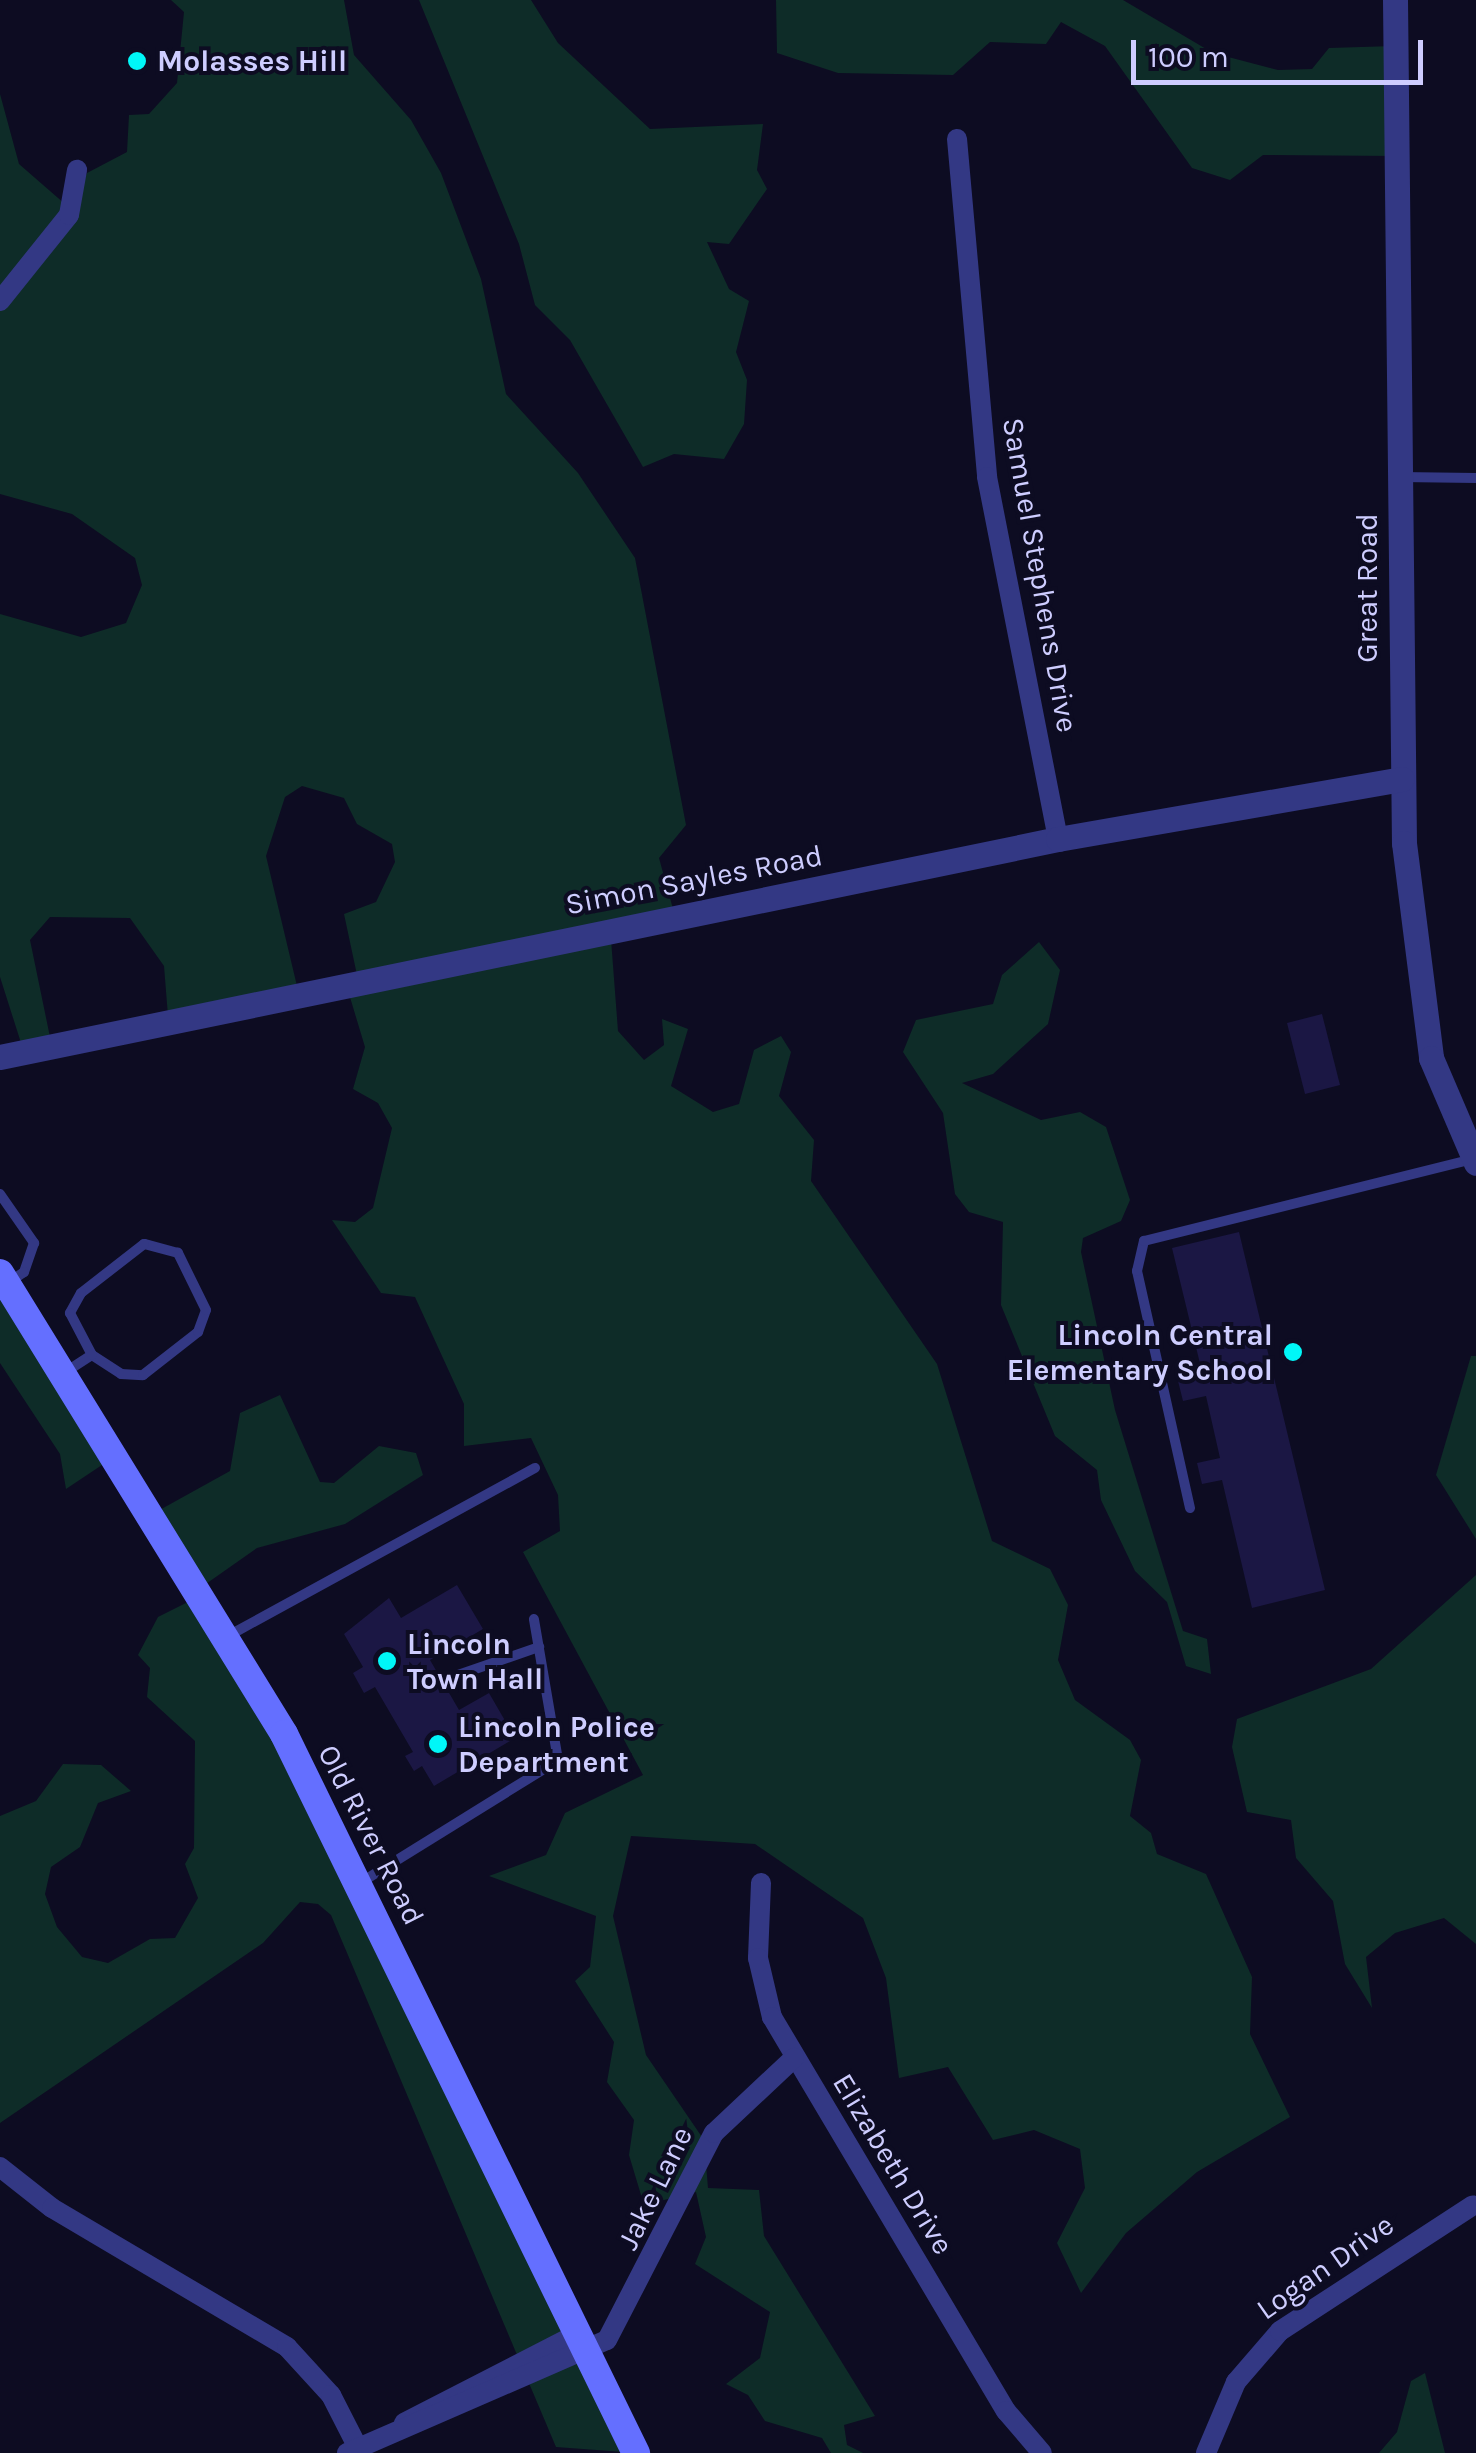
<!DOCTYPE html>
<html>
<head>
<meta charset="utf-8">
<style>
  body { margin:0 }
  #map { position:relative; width:1476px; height:2453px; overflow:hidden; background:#0d0c22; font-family:Karla,sans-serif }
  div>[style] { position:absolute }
  .green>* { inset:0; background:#0e2c28 }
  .building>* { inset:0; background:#1b1744 }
  .service>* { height:10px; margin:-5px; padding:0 5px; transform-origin:5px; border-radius:5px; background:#333884 }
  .minor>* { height:20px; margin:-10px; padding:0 10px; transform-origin:10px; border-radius:10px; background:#333884 }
  .tertiary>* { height:25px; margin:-12.5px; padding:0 12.5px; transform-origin:12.5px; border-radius:12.5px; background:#333884 }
  .secondary>* { height:28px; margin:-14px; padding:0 14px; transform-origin:14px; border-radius:14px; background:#646fff }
  .dots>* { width:28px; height:28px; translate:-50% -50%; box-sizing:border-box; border:5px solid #0d0c22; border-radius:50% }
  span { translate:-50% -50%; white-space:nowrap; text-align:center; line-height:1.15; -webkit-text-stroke:8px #0d0c22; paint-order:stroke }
  .poi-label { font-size:30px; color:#cecdff; font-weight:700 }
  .left { translate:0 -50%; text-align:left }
  .right { translate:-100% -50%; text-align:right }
  .street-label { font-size:30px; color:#cecdff }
  .scale { position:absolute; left:1131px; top:40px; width:292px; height:45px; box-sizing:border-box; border:5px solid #cecdff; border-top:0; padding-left:12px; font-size:30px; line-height:35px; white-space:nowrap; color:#cecdff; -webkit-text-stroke:8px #0d0c22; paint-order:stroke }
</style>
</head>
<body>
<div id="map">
  <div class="green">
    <i style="clip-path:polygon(171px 0,344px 0,354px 55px,411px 120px,441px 173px,481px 279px,506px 394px,578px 473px,635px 558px,686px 825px,659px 858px,673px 909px,610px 926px,618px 1031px,644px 1060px,664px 1045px,662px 1019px,688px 1029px,671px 1086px,713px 1112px,739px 1104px,754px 1050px,781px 1036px,791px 1052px,779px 1096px,814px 1140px,811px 1181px,937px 1364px,992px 1541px,1050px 1569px,1068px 1605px,1058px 1660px,1075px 1700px,1130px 1740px,1141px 1760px,1130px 1816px,1151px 1833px,1157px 1854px,1206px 1874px,1252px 1977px,1250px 2034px,1290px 2117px,1197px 2172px,1126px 2233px,1081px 2293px,1057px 2243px,1085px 2188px,1080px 2149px,1034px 2130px,993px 2140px,948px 2067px,899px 2078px,886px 1978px,863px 1918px,755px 1844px,631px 1836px,613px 1916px,646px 2055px,704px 2140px,708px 2188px,759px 2190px,764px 2236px,875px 2416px,844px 2425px,847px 2445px,863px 2453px,831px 2453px,822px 2438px,765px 2421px,748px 2395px,726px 2384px,760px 2358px,770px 2312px,695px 2264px,706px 2237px,696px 2192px,644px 2205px,629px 2155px,634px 2120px,607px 2082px,614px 2042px,575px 1981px,590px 1967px,596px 1916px,489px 1876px,546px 1855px,565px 1813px,643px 1775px,523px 1552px,560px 1531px,558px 1495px,531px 1438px,464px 1446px,464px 1404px,415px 1297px,381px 1293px,332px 1220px,355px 1222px,373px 1208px,392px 1128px,378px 1103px,353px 1089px,365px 1047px,346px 984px,357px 975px,344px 914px,376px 902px,395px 862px,392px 844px,357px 824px,344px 798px,302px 786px,285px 797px,266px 856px,297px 986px,168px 1016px,164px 966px,130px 918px,50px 917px,30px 940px,50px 1037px,22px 1046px,0 977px,0 614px,81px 637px,126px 623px,142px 585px,135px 558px,72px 514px,0 494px,0 94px,19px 164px,73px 211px,87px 173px,127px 152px,129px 115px,149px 114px,177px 83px,184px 12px)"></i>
    <i style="clip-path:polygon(419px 0,531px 0,558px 43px,650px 129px,763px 124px,757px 170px,767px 189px,729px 244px,707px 242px,729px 289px,749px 301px,736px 352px,747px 380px,744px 424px,724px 459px,674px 454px,643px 467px,570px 340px,535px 305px,519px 244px)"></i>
    <i style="clip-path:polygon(776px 0,1123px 0,1213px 53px,1278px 70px,1312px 69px,1329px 48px,1394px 46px,1396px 156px,1263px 155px,1230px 180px,1192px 168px,1105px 46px,1061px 22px,1046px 44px,990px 42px,953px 75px,838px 73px,777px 53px)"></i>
    <i style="clip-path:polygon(1039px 942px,1060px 970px,1048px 1024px,993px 1074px,962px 1083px,1041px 1120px,1080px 1112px,1106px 1127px,1130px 1200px,1121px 1221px,1083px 1238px,1081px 1252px,1115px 1410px,1183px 1631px,1207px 1639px,1211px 1674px,1186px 1666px,1167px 1602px,1135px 1571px,1101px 1500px,1097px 1470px,1055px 1436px,1001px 1305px,1003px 1222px,969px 1212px,955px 1194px,943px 1113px,903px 1052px,916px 1020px,993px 1004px,1002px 975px)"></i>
    <i style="clip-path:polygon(0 1268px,114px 1457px,66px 1489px,60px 1454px,0 1363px)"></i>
    <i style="clip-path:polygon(1471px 1356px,1476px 1356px,1476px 1539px,1436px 1475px)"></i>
    <i style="clip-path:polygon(280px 1395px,320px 1482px,334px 1483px,379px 1446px,416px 1453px,423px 1475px,345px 1524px,257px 1548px,203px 1586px,156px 1512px,230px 1471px,240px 1413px)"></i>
    <i style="clip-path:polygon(1476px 1575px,1476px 1944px,1444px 1918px,1395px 1933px,1366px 1957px,1372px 2008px,1345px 1964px,1333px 1901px,1296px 1858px,1291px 1820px,1247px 1812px,1232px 1747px,1237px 1719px,1371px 1669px)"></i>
    <i style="clip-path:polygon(204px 1594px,637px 2453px,556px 2447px,331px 1915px,318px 1904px,300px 1902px,263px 1943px,0 2123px,0 1816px,36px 1801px,63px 1764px,101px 1765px,131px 1791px,98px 1803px,80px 1847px,51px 1867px,45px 1894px,57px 1927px,82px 1957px,108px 1963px,150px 1939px,175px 1938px,198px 1898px,185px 1864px,194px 1848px,195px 1741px,147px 1697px,150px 1668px,138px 1655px,158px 1617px)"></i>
    <i style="clip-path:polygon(1425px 2373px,1445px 2453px,1379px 2453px,1397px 2432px,1411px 2381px)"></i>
  </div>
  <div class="building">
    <i style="clip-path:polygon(1322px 1014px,1340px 1085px,1305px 1094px,1287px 1023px)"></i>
    <i style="clip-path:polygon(1239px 1232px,1325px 1590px,1252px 1608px,1222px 1480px,1202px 1484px,1197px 1463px,1220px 1458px,1206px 1396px,1183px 1401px,1178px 1381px,1203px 1376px,1172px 1248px)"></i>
    <i style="clip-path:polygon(457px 1585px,483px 1629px,430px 1660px,459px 1710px,489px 1693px,515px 1738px,434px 1786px,422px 1766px,414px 1771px,405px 1756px,413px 1752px,375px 1687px,364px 1693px,353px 1673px,363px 1667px,344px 1634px,389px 1598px,401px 1618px)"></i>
  </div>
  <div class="service">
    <i style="left:1400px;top:477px;width:76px;rotate:0.8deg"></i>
    <i style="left:0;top:1194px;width:60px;rotate:55.2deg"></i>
    <i style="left:34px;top:1243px;width:31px;rotate:109deg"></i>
    <i style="left:24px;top:1272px;width:19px;rotate:145deg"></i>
    <i style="left:64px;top:1373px;width:33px;rotate:-33deg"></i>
    <i style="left:92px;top:1355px;width:35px;rotate:33deg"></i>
    <i style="left:121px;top:1374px;width:22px;rotate:3deg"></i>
    <i style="left:143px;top:1375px;width:70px;rotate:-38deg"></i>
    <i style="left:198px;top:1332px;width:23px;rotate:-70deg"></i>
    <i style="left:206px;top:1310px;width:64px;rotate:-116.2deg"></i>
    <i style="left:178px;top:1253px;width:35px;rotate:-165deg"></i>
    <i style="left:144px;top:1244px;width:80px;rotate:142.1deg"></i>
    <i style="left:81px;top:1293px;width:23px;rotate:119deg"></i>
    <i style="left:70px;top:1313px;width:47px;rotate:62.4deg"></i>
    <i style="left:1190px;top:1508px;width:243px;rotate:-102.6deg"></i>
    <i style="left:1137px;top:1271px;width:31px;rotate:-77deg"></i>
    <i style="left:1144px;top:1241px;width:338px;rotate:-14deg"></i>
    <i style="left:228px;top:1636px;width:350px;rotate:-28.7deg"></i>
    <i style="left:458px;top:1675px;width:86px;rotate:-19.1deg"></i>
    <i style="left:360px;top:1883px;width:233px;rotate:-31.8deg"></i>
    <i style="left:558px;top:1760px;width:143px;rotate:-99.7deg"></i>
  </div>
  <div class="minor">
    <i style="left:957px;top:139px;width:339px;rotate:84.9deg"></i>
    <i style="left:987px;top:477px;width:369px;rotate:78.9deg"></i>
    <i style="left:0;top:301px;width:110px;rotate:-51.3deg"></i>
    <i style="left:69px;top:215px;width:46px;rotate:-79.9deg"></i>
    <i style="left:761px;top:1883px;width:75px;rotate:92.3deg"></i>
    <i style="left:758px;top:1958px;width:61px;rotate:76.7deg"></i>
    <i style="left:772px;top:2017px;width:458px;rotate:59.3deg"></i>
    <i style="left:1006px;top:2411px;width:55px;rotate:49.4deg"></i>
    <i style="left:0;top:2167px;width:66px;rotate:38.3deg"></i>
    <i style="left:52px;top:2208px;width:273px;rotate:30.6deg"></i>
    <i style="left:287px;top:2347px;width:65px;rotate:47.5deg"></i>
    <i style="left:331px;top:2395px;width:59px;rotate:63deg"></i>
    <i style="left:404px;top:2423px;width:192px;rotate:-27.2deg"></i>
    <i style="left:347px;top:2453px;width:283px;rotate:-23.5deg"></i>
    <i style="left:607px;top:2340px;width:233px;rotate:-62.7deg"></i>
    <i style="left:714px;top:2133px;width:110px;rotate:-43.2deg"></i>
    <i style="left:1206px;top:2453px;width:77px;rotate:-67.1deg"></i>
    <i style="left:1236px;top:2382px;width:67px;rotate:-49.2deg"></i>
    <i style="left:1280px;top:2331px;width:230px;rotate:-33.1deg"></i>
  </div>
  <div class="tertiary">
    <i style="left:1395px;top:0;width:843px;rotate:89.39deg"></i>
    <i style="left:1404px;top:843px;width:217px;rotate:82.8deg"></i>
    <i style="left:1431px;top:1058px;width:114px;rotate:66.8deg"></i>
    <i style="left:0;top:1057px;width:1080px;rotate:-11.64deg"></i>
    <i style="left:1058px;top:839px;width:349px;rotate:-9.9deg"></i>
  </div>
  <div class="secondary">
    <i style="left:0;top:1273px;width:541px;rotate:58.36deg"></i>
    <i style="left:284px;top:1734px;width:801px;rotate:63.92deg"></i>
  </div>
  <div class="dots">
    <i style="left:137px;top:61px;background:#00f7f8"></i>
    <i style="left:1293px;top:1352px;background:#00f7f8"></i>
    <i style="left:387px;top:1661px;background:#00f7f8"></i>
    <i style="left:438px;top:1744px;background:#00f7f8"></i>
  </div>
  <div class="poi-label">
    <span class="left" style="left:157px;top:61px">Molasses Hill</span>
    <span class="right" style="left:1273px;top:1352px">Lincoln Central<br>Elementary School</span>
    <span class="left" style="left:407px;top:1661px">Lincoln<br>Town Hall</span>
    <span class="left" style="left:458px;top:1744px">Lincoln Police<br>Department</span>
  </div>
  <div class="street-label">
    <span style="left:1040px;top:575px;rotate:80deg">Samuel Stephens Drive</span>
    <span style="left:1367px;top:588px;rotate:-90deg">Great Road</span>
    <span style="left:694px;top:880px;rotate:-11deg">Simon Sayles Road</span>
    <span style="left:371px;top:1835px;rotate:63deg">Old River Road</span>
    <span style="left:893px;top:2164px;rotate:59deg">Elizabeth Drive</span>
    <span style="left:655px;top:2188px;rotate:-64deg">Jake Lane</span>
    <span style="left:1325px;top:2267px;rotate:-35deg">Logan Drive</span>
  </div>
  <div class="scale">100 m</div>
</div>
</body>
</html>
